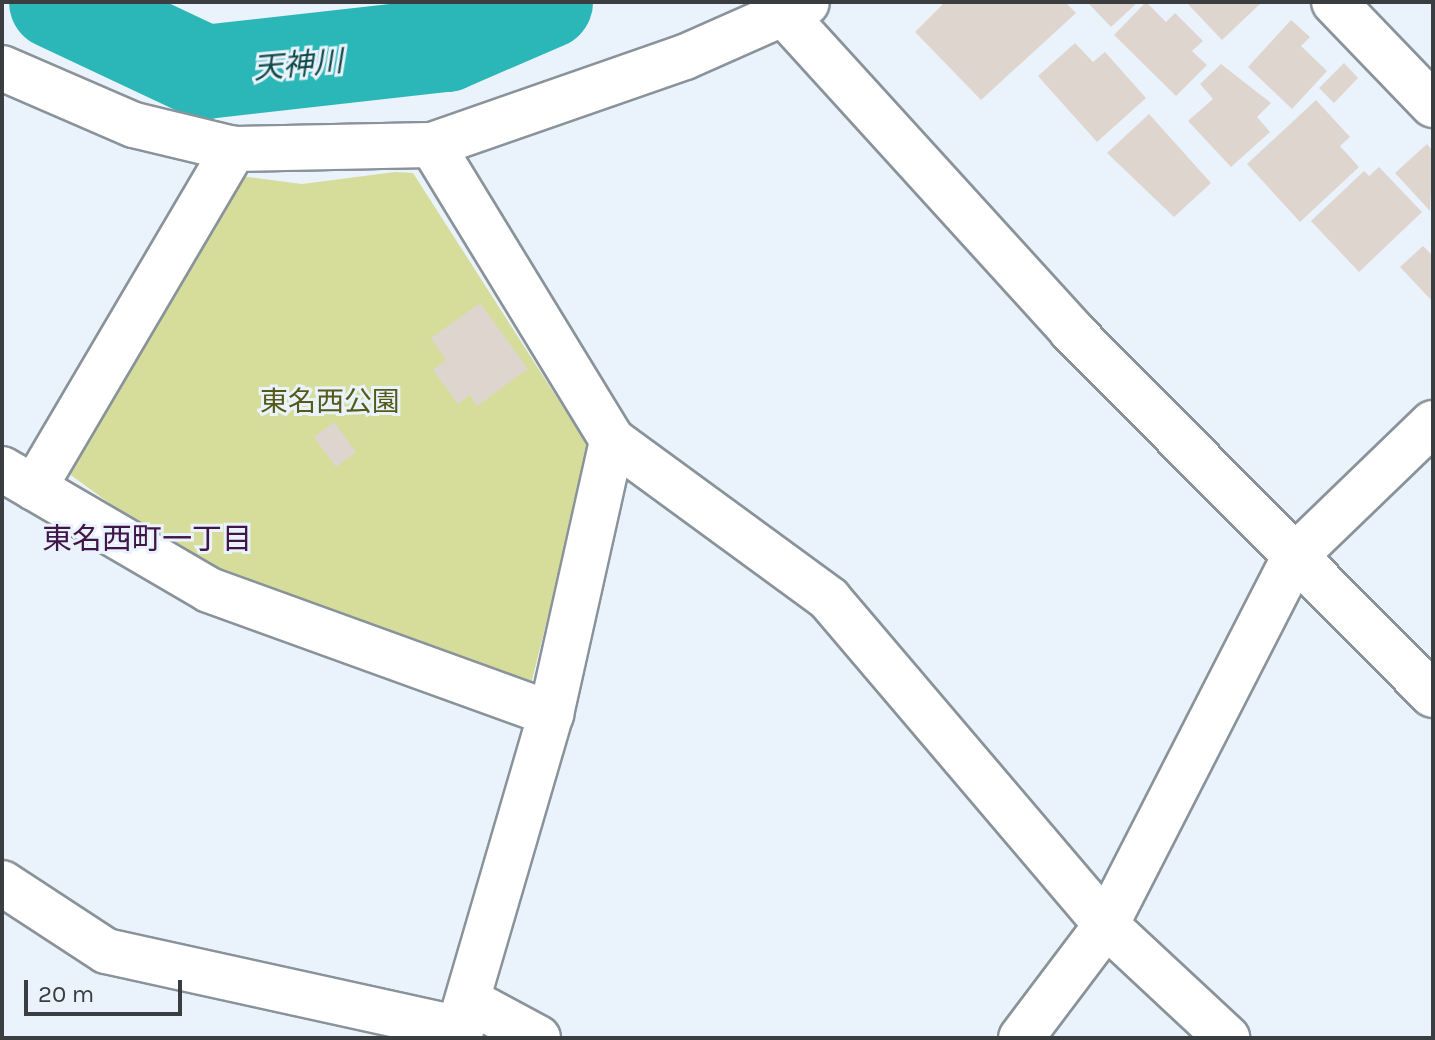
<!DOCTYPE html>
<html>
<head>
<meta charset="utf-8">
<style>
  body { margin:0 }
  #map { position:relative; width:1435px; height:1040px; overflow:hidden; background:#eaf3fb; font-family:Karla,"Noto Sans JP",sans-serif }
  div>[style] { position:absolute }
  .green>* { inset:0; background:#d6dd9b }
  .river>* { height:94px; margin:-47px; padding:0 47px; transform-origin:47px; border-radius:47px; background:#2bb7b7 }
  .building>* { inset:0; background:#ded5ce }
  .roads { filter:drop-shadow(2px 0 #8a939a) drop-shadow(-2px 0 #8a939a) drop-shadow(0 2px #8a939a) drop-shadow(0 -2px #8a939a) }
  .minor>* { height:44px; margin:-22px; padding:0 22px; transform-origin:22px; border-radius:22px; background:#fff }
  span { translate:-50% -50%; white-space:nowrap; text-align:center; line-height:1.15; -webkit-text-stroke:6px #eaf3fb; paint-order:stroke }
  .park-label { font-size:28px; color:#555a1a }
  .water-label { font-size:30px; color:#104a4a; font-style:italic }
  .neighbourhood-label { font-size:30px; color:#401548 }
  .frame { position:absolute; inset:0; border:4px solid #3a3e41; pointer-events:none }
  .scale { position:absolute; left:24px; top:980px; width:158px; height:36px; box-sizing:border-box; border:4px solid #3a3e41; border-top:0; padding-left:10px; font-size:24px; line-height:28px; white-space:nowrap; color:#3a3e41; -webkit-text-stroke:6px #eaf3fb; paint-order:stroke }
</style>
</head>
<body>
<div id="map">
  <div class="green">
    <i style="clip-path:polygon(395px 172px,413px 173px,590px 449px,531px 684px,175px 551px,68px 473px,240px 176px,302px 184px)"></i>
  </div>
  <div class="river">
    <i style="left:56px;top:2px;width:165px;rotate:25.2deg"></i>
    <i style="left:205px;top:72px;width:243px;rotate:-6.4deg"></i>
    <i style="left:446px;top:45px;width:109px;rotate:-23.3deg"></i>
  </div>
  <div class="building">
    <i style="clip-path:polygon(945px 2px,1065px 2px,1076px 13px,981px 100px,915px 32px)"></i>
    <i style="clip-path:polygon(1087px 2px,1138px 2px,1111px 27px)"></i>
    <i style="clip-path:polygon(1146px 2px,1166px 22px,1175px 13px,1203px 41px,1192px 51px,1207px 65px,1176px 96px,1114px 35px)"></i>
    <i style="clip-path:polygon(1186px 2px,1262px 2px,1222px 40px)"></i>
    <i style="clip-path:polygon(1291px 20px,1310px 37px,1301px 46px,1327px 71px,1292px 109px,1248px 67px)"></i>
    <i style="clip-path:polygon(1075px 43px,1093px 62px,1105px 52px,1146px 98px,1097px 142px,1038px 76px)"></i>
    <i style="clip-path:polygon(1344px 63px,1358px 78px,1334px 103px,1319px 88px)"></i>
    <i style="clip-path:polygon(1221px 64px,1271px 103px,1257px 117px,1270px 132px,1231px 167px,1188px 121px,1213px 99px,1200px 84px)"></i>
    <i style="clip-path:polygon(1316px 100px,1350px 137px,1340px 146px,1359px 167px,1300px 222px,1247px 164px)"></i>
    <i style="clip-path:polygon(1149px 114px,1211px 183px,1174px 217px,1107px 153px)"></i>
    <i style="clip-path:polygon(1427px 144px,1433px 151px,1430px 211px,1395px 173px)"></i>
    <i style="clip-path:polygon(1379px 167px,1422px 212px,1359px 272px,1311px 221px,1364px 171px,1369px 176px)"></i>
    <i style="clip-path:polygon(1423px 246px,1433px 256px,1433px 302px,1400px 267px)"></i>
    <i style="clip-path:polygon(480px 303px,528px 369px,477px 406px,470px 395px,458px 404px,433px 370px,446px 360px,431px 338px)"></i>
    <i style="clip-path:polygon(334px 422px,356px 452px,336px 467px,314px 437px)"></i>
  </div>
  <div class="roads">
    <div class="minor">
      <i style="left:773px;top:2px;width:443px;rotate:47.7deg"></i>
      <i style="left:1071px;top:330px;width:514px;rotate:45.24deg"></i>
      <i style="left:1334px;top:2px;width:143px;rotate:46.1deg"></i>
      <i style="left:2px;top:68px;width:144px;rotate:23.4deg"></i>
      <i style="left:134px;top:125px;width:103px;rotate:13.5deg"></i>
      <i style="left:234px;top:149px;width:198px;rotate:-1.2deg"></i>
      <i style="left:432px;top:145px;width:268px;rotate:-19.2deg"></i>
      <i style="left:685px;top:57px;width:133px;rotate:-23.9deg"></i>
      <i style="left:432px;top:145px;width:346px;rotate:58.6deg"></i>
      <i style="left:612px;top:440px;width:269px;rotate:36.2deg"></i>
      <i style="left:829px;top:599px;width:428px;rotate:49.6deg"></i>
      <i style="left:1106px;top:925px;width:166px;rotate:43deg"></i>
      <i style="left:2px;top:469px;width:240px;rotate:30.3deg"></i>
      <i style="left:209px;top:590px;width:364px;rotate:19.9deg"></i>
      <i style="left:34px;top:488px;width:394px;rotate:-59.5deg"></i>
      <i style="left:2px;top:883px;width:124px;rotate:33.2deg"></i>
      <i style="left:106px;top:951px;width:364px;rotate:12.4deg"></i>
      <i style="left:471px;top:1002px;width:76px;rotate:28.2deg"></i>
      <i style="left:456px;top:1038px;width:338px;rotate:-73.7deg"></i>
      <i style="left:551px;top:714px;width:281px;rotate:-77.4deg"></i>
      <i style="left:1021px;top:1038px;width:141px;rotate:-53deg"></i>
      <i style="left:1106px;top:925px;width:413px;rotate:-62.9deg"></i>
      <i style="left:1294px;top:557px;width:193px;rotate:-44deg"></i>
    </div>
  </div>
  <div class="park-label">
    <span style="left:330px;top:402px">東名西公園</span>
  </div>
  <div class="water-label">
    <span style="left:298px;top:65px;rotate:-5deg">天神川</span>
  </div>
  <div class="neighbourhood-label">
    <span style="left:147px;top:539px">東名西町一丁目</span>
  </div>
  <div class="frame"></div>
  <div class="scale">20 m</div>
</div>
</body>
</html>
